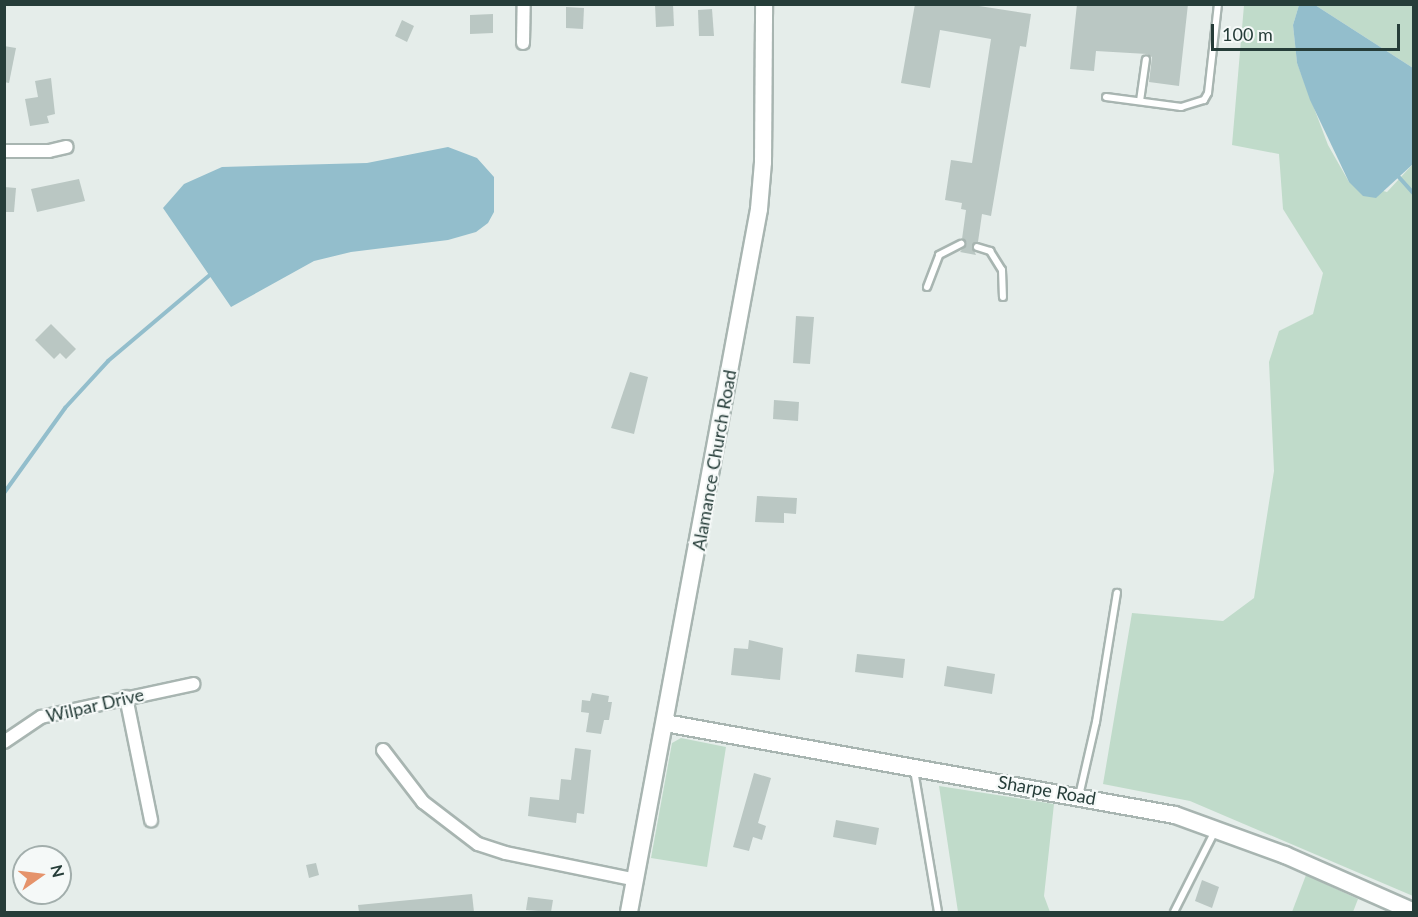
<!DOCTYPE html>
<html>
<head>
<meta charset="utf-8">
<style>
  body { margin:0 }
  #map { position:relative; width:1418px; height:917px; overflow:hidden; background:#e5edea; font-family:Lato,sans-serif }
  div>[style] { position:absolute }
  .green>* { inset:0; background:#c0dbca }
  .water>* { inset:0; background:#93becc }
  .stream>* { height:4px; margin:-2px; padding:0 2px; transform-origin:2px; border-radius:2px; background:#93becc }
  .building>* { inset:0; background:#bac7c3 }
  .roads { filter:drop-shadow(2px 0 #a8b5b1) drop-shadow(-2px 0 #a8b5b1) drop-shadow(0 2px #a8b5b1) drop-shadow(0 -2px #a8b5b1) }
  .lane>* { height:6px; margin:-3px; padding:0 3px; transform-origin:3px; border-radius:3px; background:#fff }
  .street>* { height:12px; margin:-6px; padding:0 6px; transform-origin:6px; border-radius:6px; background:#fff }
  .secondary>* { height:16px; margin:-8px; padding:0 8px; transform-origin:8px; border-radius:8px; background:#fff }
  span { translate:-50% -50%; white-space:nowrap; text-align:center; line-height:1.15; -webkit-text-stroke:4.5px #f5f9f8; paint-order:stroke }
  .street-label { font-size:18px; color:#263d39 }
  .frame { position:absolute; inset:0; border:6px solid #263d39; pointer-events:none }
  .north { position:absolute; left:12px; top:845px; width:60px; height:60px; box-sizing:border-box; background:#f5f9f8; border:2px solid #a2aeac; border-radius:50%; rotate:76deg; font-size:16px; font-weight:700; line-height:24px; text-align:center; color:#263d39 }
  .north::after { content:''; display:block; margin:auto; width:21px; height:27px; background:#e5936b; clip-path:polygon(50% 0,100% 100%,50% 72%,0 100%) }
  .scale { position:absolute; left:1211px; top:24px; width:189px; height:27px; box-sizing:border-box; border:3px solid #263d39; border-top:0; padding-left:8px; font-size:18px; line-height:21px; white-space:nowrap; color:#263d39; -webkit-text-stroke:4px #f5f9f8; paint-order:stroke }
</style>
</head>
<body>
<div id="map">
  <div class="green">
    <i style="clip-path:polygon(1244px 5px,1299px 5px,1293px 25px,1297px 63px,1328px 145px,1349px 182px,1387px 192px,1413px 164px,1413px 896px,1190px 801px,1103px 784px,1132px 613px,1223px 621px,1254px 598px,1274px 471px,1269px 362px,1279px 331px,1313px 314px,1323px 273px,1283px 209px,1279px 154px,1232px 145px)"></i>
    <i style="clip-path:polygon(1315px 5px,1413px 5px,1413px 68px)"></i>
    <i style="clip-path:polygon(681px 738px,726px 747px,707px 867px,651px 858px,672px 743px)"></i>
    <i style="clip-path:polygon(939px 786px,1054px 804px,1044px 896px,1050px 912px,958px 912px)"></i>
    <i style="clip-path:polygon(1306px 875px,1358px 899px,1353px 912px,1292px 912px)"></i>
  </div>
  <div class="water">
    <i style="clip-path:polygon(1299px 5px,1315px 5px,1413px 68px,1413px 164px,1376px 198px,1363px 196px,1349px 182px,1310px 100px,1297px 63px,1293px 25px)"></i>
    <i style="clip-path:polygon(448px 147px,477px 158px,494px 177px,494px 212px,488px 223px,476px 232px,448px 240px,351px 252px,314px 261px,231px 307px,163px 208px,184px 184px,222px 167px,367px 163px)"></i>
  </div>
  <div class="stream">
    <i style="left:1397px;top:175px;width:25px;rotate:48deg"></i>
    <i style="left:4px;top:493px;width:105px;rotate:-54.3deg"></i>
    <i style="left:65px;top:408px;width:64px;rotate:-47.5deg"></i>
    <i style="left:108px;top:361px;width:136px;rotate:-40.2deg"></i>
  </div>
  <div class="building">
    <i style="clip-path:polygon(655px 4px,673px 4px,674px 26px,656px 27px)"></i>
    <i style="clip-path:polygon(915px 4px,966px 4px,1031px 14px,1026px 47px,1020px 46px,991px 216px,982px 214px,978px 242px,972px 246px,976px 255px,960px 252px,966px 245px,962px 239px,966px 210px,961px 209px,962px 203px,945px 200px,951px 160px,972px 163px,991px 39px,940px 30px,930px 88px,901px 83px)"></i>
    <i style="clip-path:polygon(1077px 4px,1188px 4px,1179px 86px,1149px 82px,1152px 57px,1147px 54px,1096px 51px,1094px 71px,1070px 69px)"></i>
    <i style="clip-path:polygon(566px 7px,584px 8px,583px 29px,566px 28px)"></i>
    <i style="clip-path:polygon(712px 9px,714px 36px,699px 36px,698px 10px)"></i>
    <i style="clip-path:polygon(493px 14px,493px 33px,470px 34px,470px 15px)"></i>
    <i style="clip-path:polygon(402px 20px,414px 26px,407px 42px,395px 36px)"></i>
    <i style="clip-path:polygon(4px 46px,16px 48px,9px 83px,4px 82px)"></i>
    <i style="clip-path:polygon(51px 78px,55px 114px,47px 116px,49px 123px,30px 126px,25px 99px,38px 97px,35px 81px)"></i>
    <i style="clip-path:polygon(79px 179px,85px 201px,37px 212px,31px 189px)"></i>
    <i style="clip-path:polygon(4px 187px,16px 188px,14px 212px,4px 212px)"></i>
    <i style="clip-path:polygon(796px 316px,814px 317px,810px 364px,793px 363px)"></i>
    <i style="clip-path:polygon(51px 324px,76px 349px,66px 359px,60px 353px,54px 359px,35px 340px)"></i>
    <i style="clip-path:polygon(630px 372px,648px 377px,634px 434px,611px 428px)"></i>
    <i style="clip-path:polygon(774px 400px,799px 402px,798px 421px,773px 419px)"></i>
    <i style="clip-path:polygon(757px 496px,797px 498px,796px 514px,784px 513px,784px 523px,755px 522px)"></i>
    <i style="clip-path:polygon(749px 640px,783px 648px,780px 680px,731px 675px,734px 648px,748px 649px)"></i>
    <i style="clip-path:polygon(857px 654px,905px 659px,903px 678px,855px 672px)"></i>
    <i style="clip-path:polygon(947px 666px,995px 674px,992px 694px,944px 686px)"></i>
    <i style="clip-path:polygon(592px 693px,609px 696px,608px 702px,612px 702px,609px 720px,604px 720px,601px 734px,586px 732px,589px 713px,581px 712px,582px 700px,590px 701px)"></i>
    <i style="clip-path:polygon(575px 748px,591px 750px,584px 814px,577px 813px,576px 823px,528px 816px,530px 797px,559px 800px,561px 779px,571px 780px)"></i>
    <i style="clip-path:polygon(754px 773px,771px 778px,758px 823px,766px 826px,762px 840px,753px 837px,749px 851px,733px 847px)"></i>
    <i style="clip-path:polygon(836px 820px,879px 828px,876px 845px,833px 837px)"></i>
    <i style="clip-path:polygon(316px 863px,319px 875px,309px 878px,306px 865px)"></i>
    <i style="clip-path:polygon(1202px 880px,1219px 887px,1212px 908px,1195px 901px)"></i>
    <i style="clip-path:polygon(472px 894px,474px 912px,359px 912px,358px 905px)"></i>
    <i style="clip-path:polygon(528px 897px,553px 900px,551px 912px,526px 910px)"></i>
  </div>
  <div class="roads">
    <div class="lane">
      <i style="left:1106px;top:97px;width:76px;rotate:7.6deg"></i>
      <i style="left:1181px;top:107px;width:24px;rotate:-17deg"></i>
      <i style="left:1204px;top:100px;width:8px;rotate:-60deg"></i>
      <i style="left:1208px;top:93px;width:90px;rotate:-83.6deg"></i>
      <i style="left:1140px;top:101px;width:42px;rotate:-81.9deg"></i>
      <i style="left:977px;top:247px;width:14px;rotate:17deg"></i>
      <i style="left:990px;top:251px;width:22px;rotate:58deg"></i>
      <i style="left:1002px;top:270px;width:27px;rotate:88deg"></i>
      <i style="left:927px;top:287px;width:34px;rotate:-69deg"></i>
      <i style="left:939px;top:255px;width:25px;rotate:-27deg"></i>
      <i style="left:914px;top:770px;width:144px;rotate:80.4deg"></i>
      <i style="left:1079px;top:796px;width:76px;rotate:-77.1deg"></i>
      <i style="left:1096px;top:722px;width:131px;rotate:-80.8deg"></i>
      <i style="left:1174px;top:912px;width:91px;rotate:-63.2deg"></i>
    </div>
    <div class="street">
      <i style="left:523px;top:43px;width:39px;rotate:-89deg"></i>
      <i style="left:4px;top:151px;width:45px"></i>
      <i style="left:49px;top:151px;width:18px;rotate:-13deg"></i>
      <i style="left:126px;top:697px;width:126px;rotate:78.5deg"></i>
      <i style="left:4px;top:742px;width:45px;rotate:-34deg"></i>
      <i style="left:41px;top:717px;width:156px;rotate:-12.2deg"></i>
      <i style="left:383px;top:750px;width:66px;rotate:52.4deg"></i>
      <i style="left:423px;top:802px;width:69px;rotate:37.4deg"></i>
      <i style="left:478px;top:844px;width:29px;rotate:18deg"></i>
      <i style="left:506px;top:853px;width:133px;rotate:11.7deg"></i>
    </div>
    <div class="secondary">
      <i style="left:665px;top:723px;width:518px;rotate:10.23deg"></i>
      <i style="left:1175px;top:815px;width:117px;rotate:20deg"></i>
      <i style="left:1285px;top:855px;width:141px;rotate:23.8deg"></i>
      <i style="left:629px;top:912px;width:715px;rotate:-79.52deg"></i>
      <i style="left:759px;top:209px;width:47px;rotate:-85.1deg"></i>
      <i style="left:763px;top:162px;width:158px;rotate:-89.6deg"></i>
    </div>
  </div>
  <div class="street-label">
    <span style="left:714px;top:460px;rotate:-80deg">Alamance Church Road</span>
    <span style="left:95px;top:705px;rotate:-13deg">Wilpar Drive</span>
    <span style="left:1047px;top:790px;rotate:10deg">Sharpe Road</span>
  </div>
  <div class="frame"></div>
  <div class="north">N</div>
  <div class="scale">100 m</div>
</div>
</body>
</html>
